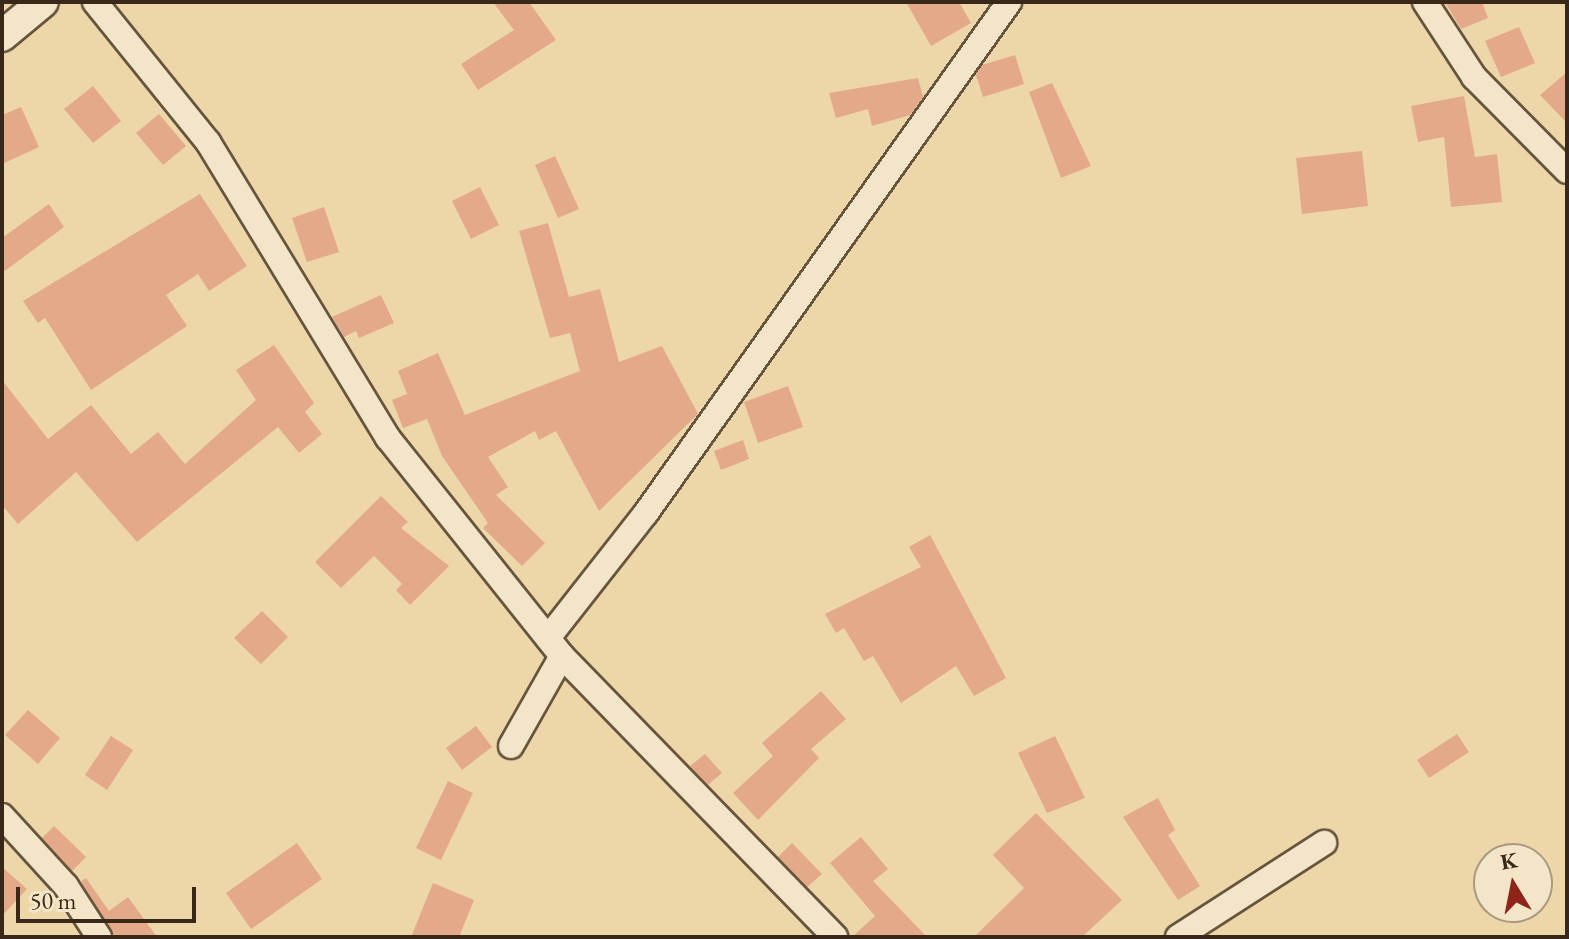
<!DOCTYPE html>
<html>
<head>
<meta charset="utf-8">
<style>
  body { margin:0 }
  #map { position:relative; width:1569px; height:939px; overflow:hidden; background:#edd7a9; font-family:"EB Garamond",serif }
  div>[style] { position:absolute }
  .building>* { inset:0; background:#e4a988 }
  .roads { filter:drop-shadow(2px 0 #66543d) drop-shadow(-2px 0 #66543d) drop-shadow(0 2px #66543d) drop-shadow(0 -2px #66543d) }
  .minor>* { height:24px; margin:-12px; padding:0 12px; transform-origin:12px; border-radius:12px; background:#f3e5c7 }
  .tertiary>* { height:30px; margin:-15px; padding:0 15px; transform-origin:15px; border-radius:15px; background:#f3e5c7 }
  span { translate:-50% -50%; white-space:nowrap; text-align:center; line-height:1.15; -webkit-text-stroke:6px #f3e5c7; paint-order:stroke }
  .frame { position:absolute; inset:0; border:4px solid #392819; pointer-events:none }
  .north { position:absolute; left:1473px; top:843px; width:80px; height:80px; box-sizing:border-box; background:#f3e5c7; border:2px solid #a99981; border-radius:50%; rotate:350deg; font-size:22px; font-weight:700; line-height:32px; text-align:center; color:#392819 }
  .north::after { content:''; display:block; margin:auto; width:28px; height:36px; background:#8f2418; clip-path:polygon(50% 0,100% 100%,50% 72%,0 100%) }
  .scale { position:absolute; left:16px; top:887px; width:180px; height:36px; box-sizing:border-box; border:4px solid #392819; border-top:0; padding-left:10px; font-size:24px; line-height:28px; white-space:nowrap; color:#392819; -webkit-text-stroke:6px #f3e5c7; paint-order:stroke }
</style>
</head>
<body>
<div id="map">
  <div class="building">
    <i style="clip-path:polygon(493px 2px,529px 2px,556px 40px,478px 90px,461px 64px,514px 30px)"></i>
    <i style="clip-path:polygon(906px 2px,959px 2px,971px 23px,931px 46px)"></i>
    <i style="clip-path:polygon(1445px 2px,1482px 2px,1488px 18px,1461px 29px)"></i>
    <i style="clip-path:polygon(1519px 27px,1535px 63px,1501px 77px,1485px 41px)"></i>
    <i style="clip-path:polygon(1015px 55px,1024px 84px,983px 97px,976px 75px,982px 65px)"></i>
    <i style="clip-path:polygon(1567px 72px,1567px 123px,1540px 95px)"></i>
    <i style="clip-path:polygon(918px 78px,923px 97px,910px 115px,872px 126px,868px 109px,836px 118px,829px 93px)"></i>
    <i style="clip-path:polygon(1052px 83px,1091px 166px,1061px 178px,1029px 92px)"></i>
    <i style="clip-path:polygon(93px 86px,121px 121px,93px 143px,64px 109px)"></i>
    <i style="clip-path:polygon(1464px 96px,1475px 157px,1497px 154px,1502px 202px,1451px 207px,1444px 137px,1418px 142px,1411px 106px)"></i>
    <i style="clip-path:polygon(21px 107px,39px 147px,2px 164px,2px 115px)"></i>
    <i style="clip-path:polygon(159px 114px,186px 146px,163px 165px,136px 133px)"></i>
    <i style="clip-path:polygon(1362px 151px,1368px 206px,1302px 214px,1296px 158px)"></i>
    <i style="clip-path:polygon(555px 156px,579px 209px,558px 218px,535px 165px)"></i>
    <i style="clip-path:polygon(480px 187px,499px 225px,471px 239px,452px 201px)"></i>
    <i style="clip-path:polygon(200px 194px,247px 266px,209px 291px,198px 274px,166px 295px,187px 326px,91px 390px,45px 318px,38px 323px,23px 301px)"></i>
    <i style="clip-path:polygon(49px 204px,64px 227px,2px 273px,2px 238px)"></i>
    <i style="clip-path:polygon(324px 207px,339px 252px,307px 262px,292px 218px)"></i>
    <i style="clip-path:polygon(548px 223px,569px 297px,600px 289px,619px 362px,662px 346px,698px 414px,599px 511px,556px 431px,539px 440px,535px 431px,488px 457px,508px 487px,496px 495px,545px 543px,522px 566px,483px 528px,488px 523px,442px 456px,427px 419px,403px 428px,392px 400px,407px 394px,398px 371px,438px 353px,465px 415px,580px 371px,570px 333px,550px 338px,519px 231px)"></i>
    <i style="clip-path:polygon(381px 295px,394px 323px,359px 338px,356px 331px,344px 337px,332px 317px)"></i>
    <i style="clip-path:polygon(274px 345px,314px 403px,305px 412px,322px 434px,299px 453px,278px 427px,137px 542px,76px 472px,18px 524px,2px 505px,2px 380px,48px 439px,91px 405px,131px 454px,158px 432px,185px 464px,256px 400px,236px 370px)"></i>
    <i style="clip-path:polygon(788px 386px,803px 427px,758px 443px,744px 402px)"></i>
    <i style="clip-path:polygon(743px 440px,749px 459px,721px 470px,714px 451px)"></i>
    <i style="clip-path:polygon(381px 496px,408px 522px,401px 528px,449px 566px,410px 605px,396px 590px,402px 584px,374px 556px,341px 588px,315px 562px)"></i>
    <i style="clip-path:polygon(930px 535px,1006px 678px,974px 696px,956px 666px,901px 703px,873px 656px,864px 661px,844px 628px,836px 633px,825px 614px,921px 567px,909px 547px)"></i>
    <i style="clip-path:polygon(262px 611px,288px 637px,261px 664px,234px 638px)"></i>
    <i style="clip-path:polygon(821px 691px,846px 719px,811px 749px,819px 758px,758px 820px,733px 793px,773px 756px,762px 743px)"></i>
    <i style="clip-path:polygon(28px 710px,60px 738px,38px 764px,5px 735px)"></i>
    <i style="clip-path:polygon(476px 726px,492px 747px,462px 770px,446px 748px)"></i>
    <i style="clip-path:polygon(1457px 734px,1469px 752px,1429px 778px,1417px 760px)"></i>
    <i style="clip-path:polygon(111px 736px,133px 750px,107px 790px,85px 775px)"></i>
    <i style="clip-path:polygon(1055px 736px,1085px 798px,1047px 813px,1018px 753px)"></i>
    <i style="clip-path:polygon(705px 754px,722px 773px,708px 785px,690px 766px)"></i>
    <i style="clip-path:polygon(448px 781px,473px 793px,441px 860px,416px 848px)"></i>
    <i style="clip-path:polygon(1158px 798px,1175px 830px,1168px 835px,1200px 886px,1178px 900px,1123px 817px)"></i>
    <i style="clip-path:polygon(1036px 813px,1122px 900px,1082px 937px,974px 937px,1024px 888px,993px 855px)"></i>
    <i style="clip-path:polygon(54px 826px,86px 857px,72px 871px,42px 838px)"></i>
    <i style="clip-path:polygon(861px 837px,888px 869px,873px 881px,927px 937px,852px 937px,875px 916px,830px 863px)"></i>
    <i style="clip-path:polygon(297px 843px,322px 879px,251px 929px,226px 893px)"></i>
    <i style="clip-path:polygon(792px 843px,822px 874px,807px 887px,778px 857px)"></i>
    <i style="clip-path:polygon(2px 867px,27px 889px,2px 916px)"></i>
    <i style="clip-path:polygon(86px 878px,109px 911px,128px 897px,157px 937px,114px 937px,81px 881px)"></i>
    <i style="clip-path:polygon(433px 883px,474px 900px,459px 937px,411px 937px)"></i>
  </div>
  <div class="roads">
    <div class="minor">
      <i style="left:95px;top:2px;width:180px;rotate:51.1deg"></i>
      <i style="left:208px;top:142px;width:346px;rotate:58.7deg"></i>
      <i style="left:388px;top:438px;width:279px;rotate:51.4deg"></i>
      <i style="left:562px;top:656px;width:392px;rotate:45.8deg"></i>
      <i style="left:1425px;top:2px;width:90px;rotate:56.8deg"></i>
      <i style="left:1474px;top:77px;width:132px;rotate:45.3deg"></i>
      <i style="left:548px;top:638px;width:159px;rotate:-51.9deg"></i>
      <i style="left:646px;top:513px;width:627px;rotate:-54.61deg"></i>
      <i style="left:511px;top:746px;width:103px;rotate:-60.5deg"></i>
      <i style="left:2px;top:816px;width:95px;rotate:47.6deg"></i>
      <i style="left:66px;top:886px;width:61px;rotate:57.1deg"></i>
      <i style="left:1178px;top:937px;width:174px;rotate:-32.8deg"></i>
    </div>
    <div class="tertiary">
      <i style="left:2px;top:36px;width:53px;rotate:-39.7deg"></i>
    </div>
  </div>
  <div class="frame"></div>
  <div class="north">K</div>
  <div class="scale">50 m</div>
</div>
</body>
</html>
